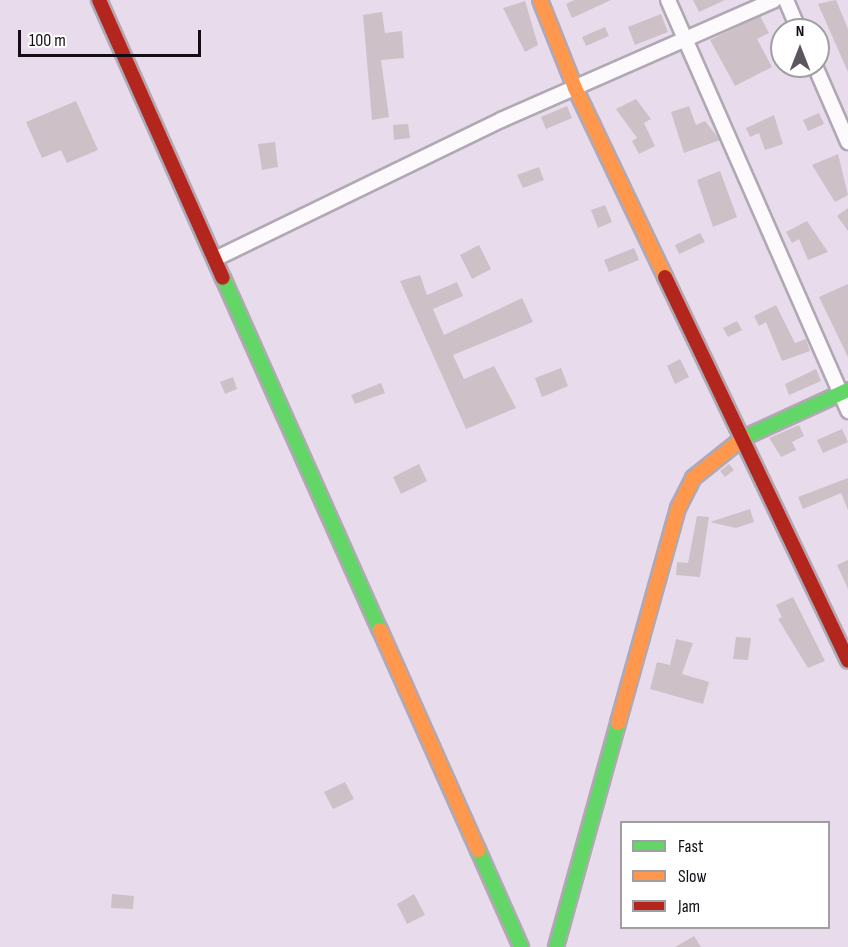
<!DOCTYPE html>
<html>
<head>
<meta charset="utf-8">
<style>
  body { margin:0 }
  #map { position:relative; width:848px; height:947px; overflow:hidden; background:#e8dcec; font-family:"Sofia Sans Condensed",sans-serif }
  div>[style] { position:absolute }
  .building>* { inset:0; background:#cdc0c7 }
  .roads { filter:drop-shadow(2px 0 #b1a8b4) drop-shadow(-2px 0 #b1a8b4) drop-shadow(0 2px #b1a8b4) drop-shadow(0 -2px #b1a8b4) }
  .street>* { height:14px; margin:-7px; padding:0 7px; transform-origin:7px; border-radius:7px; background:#fcfafc }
  .fast>* { height:14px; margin:-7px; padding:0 7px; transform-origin:7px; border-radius:7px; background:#63d668 }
  .slow>* { height:14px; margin:-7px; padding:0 7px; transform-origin:7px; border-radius:7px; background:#ff974d }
  .jam>* { height:14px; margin:-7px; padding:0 7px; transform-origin:7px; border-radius:7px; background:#b3261e }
  span { translate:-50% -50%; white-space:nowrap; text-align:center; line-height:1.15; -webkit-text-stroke:6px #fff; paint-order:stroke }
  .legend { position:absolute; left:620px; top:821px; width:210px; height:108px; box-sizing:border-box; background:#fff; border:2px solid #a19ea2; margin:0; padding:8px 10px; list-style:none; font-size:18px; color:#140d16 }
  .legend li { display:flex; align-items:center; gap:12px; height:30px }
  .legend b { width:30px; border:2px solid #a19ea2 }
  .north { position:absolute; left:770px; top:18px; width:60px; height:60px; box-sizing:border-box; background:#fff; border:2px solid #a19ea2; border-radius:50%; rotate:0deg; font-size:16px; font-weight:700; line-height:24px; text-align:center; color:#140d16 }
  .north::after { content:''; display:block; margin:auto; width:21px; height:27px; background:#5e5561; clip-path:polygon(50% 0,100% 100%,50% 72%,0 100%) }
  .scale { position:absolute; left:18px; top:30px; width:183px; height:27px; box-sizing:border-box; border:3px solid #140d16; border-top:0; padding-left:8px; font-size:18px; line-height:21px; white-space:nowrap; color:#140d16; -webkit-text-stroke:4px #fff; paint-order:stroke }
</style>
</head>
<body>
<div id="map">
  <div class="building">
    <i style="clip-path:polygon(574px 0,611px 0,572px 18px,566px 4px)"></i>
    <i style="clip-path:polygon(693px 0,725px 0,699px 12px)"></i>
    <i style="clip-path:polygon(836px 0,848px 29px,848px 72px,818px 4px)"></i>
    <i style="clip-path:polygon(525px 1px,538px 45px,525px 52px,503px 8px)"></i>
    <i style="clip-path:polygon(382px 12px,385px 33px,402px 31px,404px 58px,381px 60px,389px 117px,372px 120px,363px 15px)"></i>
    <i style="clip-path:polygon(661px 14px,668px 32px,635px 45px,628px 27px)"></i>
    <i style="clip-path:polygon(760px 16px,769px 33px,757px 39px,772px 67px,735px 86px,710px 40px)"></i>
    <i style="clip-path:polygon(605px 27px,609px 36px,586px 46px,582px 37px)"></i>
    <i style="clip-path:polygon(636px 99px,651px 119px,644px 123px,655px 146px,639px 154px,632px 141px,637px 138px,616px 109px)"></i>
    <i style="clip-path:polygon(76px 101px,98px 150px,67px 163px,61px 150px,42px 158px,26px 122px)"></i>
    <i style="clip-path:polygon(567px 106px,572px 118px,546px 129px,541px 117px)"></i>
    <i style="clip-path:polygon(689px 106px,696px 125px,705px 121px,720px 140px,684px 153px,671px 112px)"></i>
    <i style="clip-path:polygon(819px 113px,824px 124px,808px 131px,803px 120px)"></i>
    <i style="clip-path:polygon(774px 115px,783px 144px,765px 150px,759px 133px,750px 137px,746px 128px)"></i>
    <i style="clip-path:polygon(408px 124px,410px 138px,394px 140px,393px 125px)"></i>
    <i style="clip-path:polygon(275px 142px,278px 167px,262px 170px,258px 144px)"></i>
    <i style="clip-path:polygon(838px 154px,848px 195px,835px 202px,812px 165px)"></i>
    <i style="clip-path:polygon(539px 167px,544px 180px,523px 188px,517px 175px)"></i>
    <i style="clip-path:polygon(720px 171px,737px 217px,713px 227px,697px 180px)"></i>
    <i style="clip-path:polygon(605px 205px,612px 222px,598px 228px,591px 210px)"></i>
    <i style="clip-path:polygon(848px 208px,848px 231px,837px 216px)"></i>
    <i style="clip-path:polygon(807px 221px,828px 252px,808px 260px,799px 239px,792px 243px,786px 232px)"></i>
    <i style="clip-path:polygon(700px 233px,705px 242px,679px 254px,675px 245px)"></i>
    <i style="clip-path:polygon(479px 245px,491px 269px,472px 279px,460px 255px)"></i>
    <i style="clip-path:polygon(634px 248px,639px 260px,609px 272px,604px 260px)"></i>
    <i style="clip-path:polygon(420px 275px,427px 295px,457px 282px,463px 296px,433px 309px,444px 335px,522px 298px,533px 322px,453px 355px,464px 379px,494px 366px,516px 408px,466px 429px,400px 281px)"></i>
    <i style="clip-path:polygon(848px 284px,848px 357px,819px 297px)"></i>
    <i style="clip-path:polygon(776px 305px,795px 343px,806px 339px,810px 351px,782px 361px,766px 322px,759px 326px,754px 316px)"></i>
    <i style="clip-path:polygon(737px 321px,742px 330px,728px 337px,723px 328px)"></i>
    <i style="clip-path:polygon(680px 359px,689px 377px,675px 384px,667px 366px)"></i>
    <i style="clip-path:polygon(561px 368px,568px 386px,542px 397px,535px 378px)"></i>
    <i style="clip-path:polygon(816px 369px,821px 381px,789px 395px,785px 384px)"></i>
    <i style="clip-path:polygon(233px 377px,237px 389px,225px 394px,220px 382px)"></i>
    <i style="clip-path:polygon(381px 383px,385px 393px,355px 404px,351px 395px)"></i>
    <i style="clip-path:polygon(799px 425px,804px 436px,792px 442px,796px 450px,781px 457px,769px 438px)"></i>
    <i style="clip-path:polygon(842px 429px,848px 442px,823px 453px,817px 440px)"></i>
    <i style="clip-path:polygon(419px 464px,427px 481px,401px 494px,393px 477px)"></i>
    <i style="clip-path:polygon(729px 464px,734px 470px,725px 477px,720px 471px)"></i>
    <i style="clip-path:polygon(848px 478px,848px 510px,841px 493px,803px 509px,798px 497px)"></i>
    <i style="clip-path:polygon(750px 509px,754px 522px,736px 528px,710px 522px)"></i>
    <i style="clip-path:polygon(697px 516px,709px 517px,700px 577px,676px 575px,677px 562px,688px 563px)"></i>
    <i style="clip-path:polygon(848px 560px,848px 589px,837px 565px)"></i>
    <i style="clip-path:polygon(793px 597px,825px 661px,808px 668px,778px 619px,782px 617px,776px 605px)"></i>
    <i style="clip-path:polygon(736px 637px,751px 638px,748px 660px,733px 659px)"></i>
    <i style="clip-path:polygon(676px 639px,693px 643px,682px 674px,709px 682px,703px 704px,650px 689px,657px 662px,670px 665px)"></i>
    <i style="clip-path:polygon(345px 782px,354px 799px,333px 809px,324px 792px)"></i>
    <i style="clip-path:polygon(112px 894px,134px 896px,133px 909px,111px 908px)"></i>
    <i style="clip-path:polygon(414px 894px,425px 915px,407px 924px,397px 904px)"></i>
    <i style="clip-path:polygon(694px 936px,701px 947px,675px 947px)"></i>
  </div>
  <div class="roads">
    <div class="street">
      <i style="left:668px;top:0;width:449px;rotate:66.3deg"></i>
      <i style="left:786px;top:0;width:33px;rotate:67deg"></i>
      <i style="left:815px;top:66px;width:83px;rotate:66.5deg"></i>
      <i style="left:215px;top:259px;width:318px;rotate:-25.9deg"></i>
      <i style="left:501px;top:120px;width:298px;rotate:-23.7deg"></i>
    </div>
    <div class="fast">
      <i style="left:223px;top:278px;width:385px;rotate:66deg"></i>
      <i style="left:743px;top:438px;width:115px;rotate:-24.6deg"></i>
      <i style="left:478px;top:850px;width:106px;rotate:66.1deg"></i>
      <i style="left:556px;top:947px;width:232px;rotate:-74.5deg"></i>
    </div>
    <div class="slow">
      <i style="left:540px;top:0;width:95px;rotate:68.3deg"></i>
      <i style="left:575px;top:88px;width:209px;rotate:64.5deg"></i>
      <i style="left:380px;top:630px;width:241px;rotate:66deg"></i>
      <i style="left:618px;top:723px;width:223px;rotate:-74.4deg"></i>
      <i style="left:678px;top:508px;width:34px;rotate:-63deg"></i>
      <i style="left:693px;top:478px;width:64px;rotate:-38.7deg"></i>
    </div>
    <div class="jam">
      <i style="left:99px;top:0;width:304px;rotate:66deg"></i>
      <i style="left:665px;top:277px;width:425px;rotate:64.5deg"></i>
    </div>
  </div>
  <ul class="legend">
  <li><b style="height:8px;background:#63d668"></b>Fast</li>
  <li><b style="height:8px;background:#ff974d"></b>Slow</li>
  <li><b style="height:8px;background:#b3261e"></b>Jam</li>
  </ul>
  <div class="north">N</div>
  <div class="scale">100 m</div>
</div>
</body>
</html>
